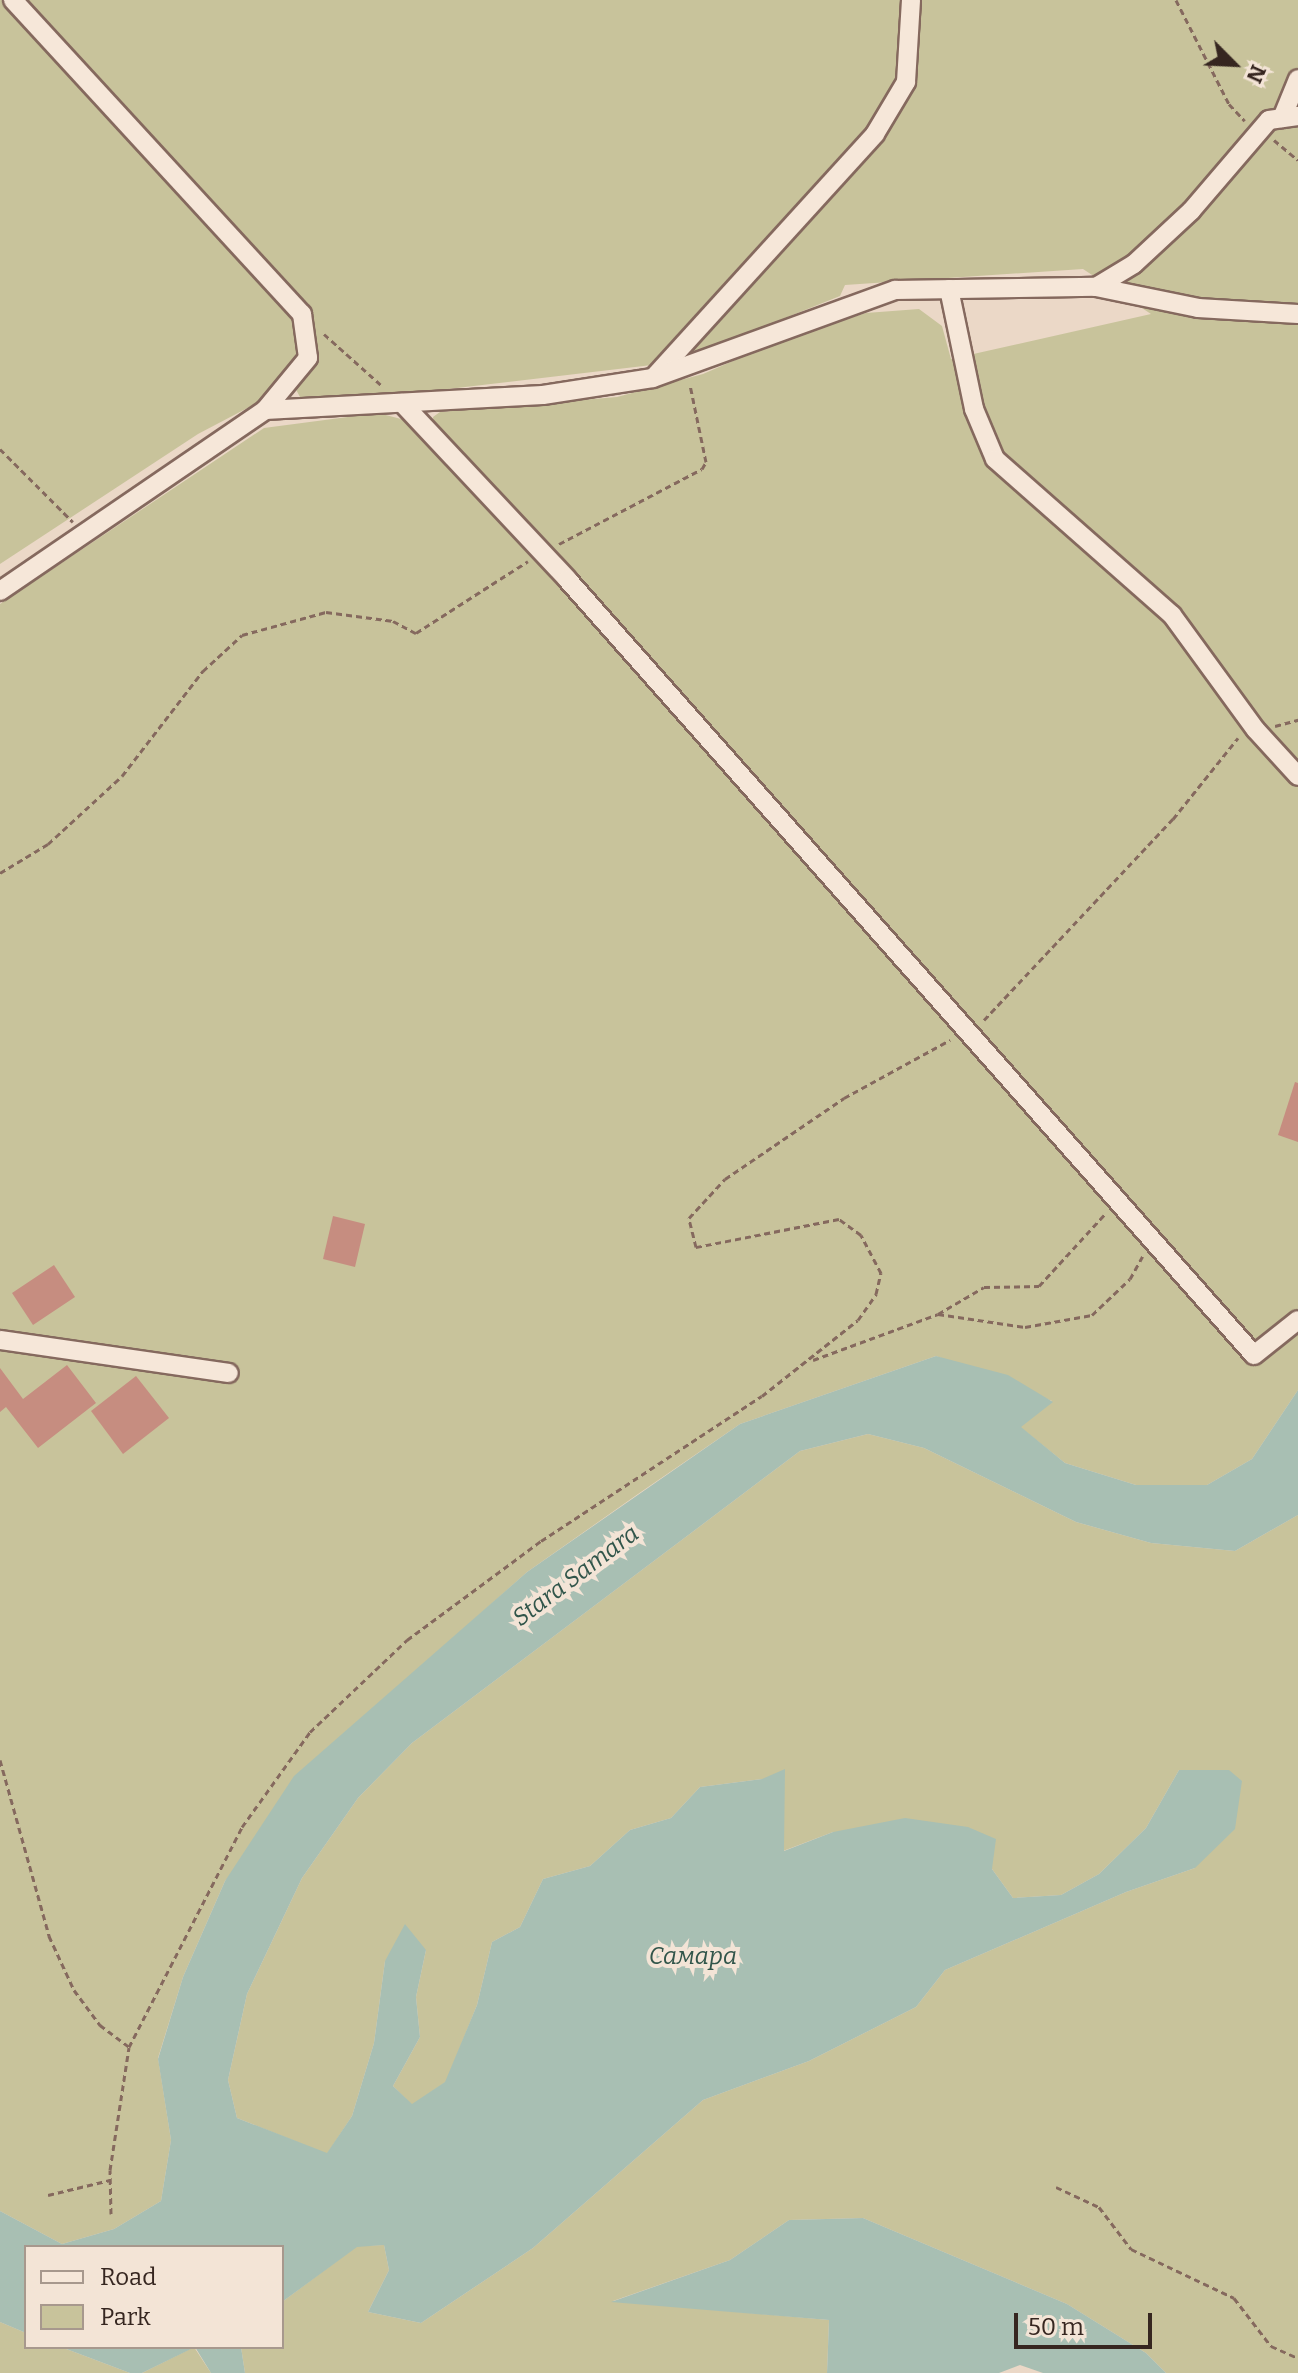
<!DOCTYPE html>
<html>
<head>
<meta charset="utf-8">
<style>
  body { margin:0 }
  #map { position:relative; width:1298px; height:2373px; overflow:hidden; background:#ebd8c7; font-family:Bitter,serif }
  div>[style] { position:absolute }
  .green>* { inset:0; background:#c8c39b }
  .water>* { inset:0; background:#a8bfb3 }
  .building>* { inset:0; background:#c68d80 }
  .path>* { height:3px; margin-top:-1.5px; transform-origin:0; background:repeating-linear-gradient(90deg,#85695e 0 6px,transparent 0 10px) }
  .roads { filter:drop-shadow(2px 0 #85695e) drop-shadow(-2px 0 #85695e) drop-shadow(0 2px #85695e) drop-shadow(0 -2px #85695e) }
  .minor>* { height:18px; margin:-9px; padding:0 9px; transform-origin:9px; border-radius:9px; background:#f6e7d9 }
  span { translate:-50% -50%; white-space:nowrap; text-align:center; line-height:1.15; -webkit-text-stroke:8px #f3e4d6; paint-order:stroke }
  .water-label { font-size:24px; color:#31554a; font-style:italic }
  .legend { position:absolute; left:24px; top:2245px; width:260px; height:104px; box-sizing:border-box; background:#f3e4d6; border:2px solid #a7988d; margin:0; padding:10px 14px; list-style:none; font-size:24px; color:#362620 }
  .legend li { display:flex; align-items:center; gap:16px; height:40px }
  .legend b { width:40px; border:2px solid #a7988d }
  .north { position:absolute; left:1194px; top:24px; width:80px; height:80px; -webkit-text-stroke:6px #f3e4d6; paint-order:stroke; rotate:114deg; font-size:22px; font-weight:700; line-height:32px; text-align:center; color:#362620 }
  .north::after { content:''; display:block; margin:auto; width:28px; height:36px; background:#362620; clip-path:polygon(50% 0,100% 100%,50% 72%,0 100%) }
  .scale { position:absolute; left:1014px; top:2313px; width:138px; height:36px; box-sizing:border-box; border:4px solid #362620; border-top:0; padding-left:10px; font-size:24px; line-height:28px; white-space:nowrap; color:#362620; -webkit-text-stroke:6px #f3e4d6; paint-order:stroke }
</style>
</head>
<body>
<div id="map">
  <div class="green">
    <i style="clip-path:polygon(0 0,1298px 0,1298px 1390px,1252px 1459px,1207px 1485px,1136px 1485px,1065px 1463px,1020px 1427px,1052px 1401px,936px 1356px,740px 1424px,638px 1494px,527px 1572px,430px 1659px,225px 1881px,183px 1977px,158px 2058px,171px 2140px,161px 2201px,114px 2229px,62px 2244px,0 2211px,0 604px,264px 428px,378px 413px,405px 420px,438px 451px,433px 417px,440px 412px,617px 397px,703px 374px,786px 338px,866px 313px,919px 309px,942px 326px,951px 359px,1151px 314px,1083px 269px,845px 285px,840px 296px,695px 354px,688px 347px,859px 164px,652px 365px,397px 395px,300px 397px,293px 384px,198px 434px,0 564px)"></i>
    <i style="clip-path:polygon(868px 1434px,924px 1448px,1076px 1522px,1151px 1543px,1235px 1551px,1298px 1515px,1298px 2373px,1166px 2373px,1146px 2353px,1067px 2304px,863px 2218px,789px 2220px,730px 2260px,613px 2301px,829px 2320px,827px 2373px,245px 2373px,241px 2347px,282px 2347px,282px 2302px,357px 2246px,384px 2245px,389px 2270px,368px 2312px,421px 2323px,533px 2248px,703px 2100px,809px 2061px,916px 2007px,945px 1970px,1126px 1892px,1195px 1868px,1179px 1770px,1146px 1828px,1099px 1874px,1061px 1895px,1013px 1898px,992px 1869px,833px 1832px,783px 1851px,762px 1779px,700px 1787px,671px 1818px,630px 1830px,590px 1866px,543px 1879px,520px 1927px,492px 1942px,477px 2005px,446px 2082px,412px 2105px,393px 2086px,420px 2037px,416px 1997px,426px 1950px,385px 1961px,374px 2043px,352px 2116px,327px 2154px,237px 2118px,228px 2080px,247px 1994px,302px 1878px,358px 1798px,412px 1743px,800px 1451px)"></i>
    <i style="clip-path:polygon(0 2322px,26px 2333px,26px 2347px,61px 2347px,130px 2373px,0 2373px)"></i>
    <i style="clip-path:polygon(194px 2347px,211px 2373px,142px 2373px)"></i>
  </div>
  <div class="water">
    <i style="clip-path:polygon(936px 1356px,1008px 1375px,1053px 1402px,1021px 1427px,1065px 1463px,1136px 1485px,1207px 1485px,1252px 1459px,1298px 1390px,1298px 1515px,1235px 1551px,1151px 1543px,1076px 1522px,924px 1448px,868px 1434px,800px 1451px,412px 1743px,358px 1798px,302px 1878px,247px 1994px,228px 2080px,237px 2118px,327px 2153px,352px 2116px,374px 2043px,385px 1961px,405px 1924px,426px 1950px,416px 1997px,420px 2037px,393px 2086px,412px 2104px,445px 2082px,477px 2005px,492px 1942px,520px 1927px,543px 1879px,590px 1866px,630px 1830px,671px 1818px,700px 1787px,762px 1779px,785px 1769px,784px 1851px,833px 1832px,905px 1818px,968px 1827px,996px 1839px,992px 1869px,1013px 1898px,1061px 1895px,1099px 1874px,1146px 1828px,1179px 1770px,1229px 1770px,1242px 1781px,1235px 1829px,1195px 1868px,1126px 1892px,945px 1970px,916px 2007px,809px 2061px,703px 2100px,533px 2248px,421px 2323px,368px 2312px,389px 2270px,384px 2245px,357px 2247px,282px 2302px,282px 2247px,26px 2247px,26px 2333px,0 2322px,0 2211px,62px 2244px,114px 2229px,161px 2201px,171px 2140px,158px 2059px,183px 1977px,225px 1881px,294px 1776px,527px 1572px,740px 1424px)"></i>
    <i style="clip-path:polygon(863px 2218px,1067px 2304px,1146px 2353px,1166px 2373px,1043px 2373px,1020px 2365px,999px 2373px,827px 2373px,829px 2320px,611px 2302px,730px 2260px,789px 2220px)"></i>
    <i style="clip-path:polygon(61px 2347px,241px 2347px,245px 2373px,211px 2373px,195px 2347px,142px 2373px,130px 2373px)"></i>
  </div>
  <div class="building">
    <i style="clip-path:polygon(1295px 1082px,1298px 1083px,1298px 1142px,1278px 1135px)"></i>
    <i style="clip-path:polygon(333px 1216px,365px 1224px,355px 1267px,323px 1259px)"></i>
    <i style="clip-path:polygon(54px 1265px,75px 1297px,33px 1325px,12px 1293px)"></i>
    <i style="clip-path:polygon(67px 1365px,96px 1403px,38px 1448px,6px 1407px,0 1412px,0 1368px,23px 1399px)"></i>
    <i style="clip-path:polygon(136px 1376px,169px 1418px,123px 1454px,91px 1411px)"></i>
  </div>
  <div class="path">
    <i style="left:1176px;top:0;width:117px;rotate:63deg"></i>
    <i style="left:1229px;top:104px;width:23px;rotate:47deg"></i>
    <i style="left:1274px;top:140px;width:31px;rotate:40deg"></i>
    <i style="left:324px;top:334px;width:76px;rotate:41.8deg"></i>
    <i style="left:0;top:449px;width:103px;rotate:45deg"></i>
    <i style="left:559px;top:544px;width:161px;rotate:-27.7deg"></i>
    <i style="left:702px;top:469px;width:8px;rotate:-60deg"></i>
    <i style="left:706px;top:462px;width:79px;rotate:-101.7deg"></i>
    <i style="left:1275px;top:726px;width:24px;rotate:-15deg"></i>
    <i style="left:0;top:873px;width:56px;rotate:-31.1deg"></i>
    <i style="left:48px;top:844px;width:100px;rotate:-42.6deg"></i>
    <i style="left:122px;top:776px;width:133px;rotate:-52.4deg"></i>
    <i style="left:203px;top:671px;width:53px;rotate:-42.7deg"></i>
    <i style="left:242px;top:635px;width:87px;rotate:-15.3deg"></i>
    <i style="left:326px;top:612px;width:68px;rotate:7.7deg"></i>
    <i style="left:393px;top:621px;width:26px;rotate:28deg"></i>
    <i style="left:416px;top:633px;width:133px;rotate:-32.7deg"></i>
    <i style="left:984px;top:1020px;width:276px;rotate:-46.8deg"></i>
    <i style="left:1173px;top:819px;width:104px;rotate:-51.3deg"></i>
    <i style="left:938px;top:1314px;width:53px;rotate:-30.4deg"></i>
    <i style="left:984px;top:1287px;width:55px;rotate:-1deg"></i>
    <i style="left:1039px;top:1286px;width:99px;rotate:-47.5deg"></i>
    <i style="left:813px;top:1360px;width:133px;rotate:-20.2deg"></i>
    <i style="left:938px;top:1314px;width:88px;rotate:8.5deg"></i>
    <i style="left:1025px;top:1327px;width:68px;rotate:-10.2deg"></i>
    <i style="left:1092px;top:1315px;width:52px;rotate:-43.5deg"></i>
    <i style="left:1130px;top:1279px;width:26px;rotate:-61deg"></i>
    <i style="left:0;top:1760px;width:183px;rotate:74.4deg"></i>
    <i style="left:49px;top:1936px;width:60px;rotate:65.2deg"></i>
    <i style="left:74px;top:1990px;width:44px;rotate:53.4deg"></i>
    <i style="left:100px;top:2025px;width:36px;rotate:37deg"></i>
    <i style="left:1056px;top:2187px;width:47px;rotate:24.9deg"></i>
    <i style="left:1099px;top:2207px;width:53px;rotate:52.7deg"></i>
    <i style="left:1131px;top:2249px;width:114px;rotate:25.4deg"></i>
    <i style="left:1234px;top:2298px;width:61px;rotate:52.4deg"></i>
    <i style="left:1271px;top:2346px;width:30px;rotate:24deg"></i>
    <i style="left:48px;top:2195px;width:64px;rotate:-13.6deg"></i>
    <i style="left:111px;top:2214px;width:44px;rotate:-91.3deg"></i>
    <i style="left:110px;top:2170px;width:124px;rotate:-81.2deg"></i>
    <i style="left:129px;top:2047px;width:247px;rotate:-62.8deg"></i>
    <i style="left:242px;top:1827px;width:117px;rotate:-54.4deg"></i>
    <i style="left:310px;top:1732px;width:134px;rotate:-43.5deg"></i>
    <i style="left:407px;top:1640px;width:167px;rotate:-36.5deg"></i>
    <i style="left:541px;top:1541px;width:264px;rotate:-33.3deg"></i>
    <i style="left:762px;top:1396px;width:122px;rotate:-38.4deg"></i>
    <i style="left:858px;top:1320px;width:32px;rotate:-55deg"></i>
    <i style="left:876px;top:1294px;width:22px;rotate:-77deg"></i>
    <i style="left:881px;top:1273px;width:43px;rotate:-117.8deg"></i>
    <i style="left:861px;top:1235px;width:27px;rotate:-144deg"></i>
    <i style="left:839px;top:1219px;width:146px;rotate:168.9deg"></i>
    <i style="left:696px;top:1247px;width:30px;rotate:-104deg"></i>
    <i style="left:689px;top:1218px;width:53px;rotate:-47.3deg"></i>
    <i style="left:725px;top:1179px;width:144px;rotate:-34.2deg"></i>
    <i style="left:844px;top:1098px;width:121px;rotate:-28.7deg"></i>
  </div>
  <div class="roads">
    <div class="minor">
      <i style="left:13px;top:0;width:427px;rotate:47.4deg"></i>
      <i style="left:302px;top:314px;width:44px;rotate:82.2deg"></i>
      <i style="left:308px;top:358px;width:67px;rotate:129.6deg"></i>
      <i style="left:1282px;top:118px;width:42px;rotate:-67.7deg"></i>
      <i style="left:1096px;top:287px;width:44px;rotate:-31.2deg"></i>
      <i style="left:1134px;top:264px;width:78px;rotate:-42.9deg"></i>
      <i style="left:1191px;top:211px;width:120px;rotate:-49.4deg"></i>
      <i style="left:1269px;top:120px;width:29px;rotate:-8deg"></i>
      <i style="left:949px;top:289px;width:123px;rotate:78.2deg"></i>
      <i style="left:974px;top:409px;width:54px;rotate:67.2deg"></i>
      <i style="left:995px;top:459px;width:236px;rotate:41.4deg"></i>
      <i style="left:1172px;top:615px;width:142px;rotate:53.9deg"></i>
      <i style="left:1256px;top:730px;width:62px;rotate:47.6deg"></i>
      <i style="left:655px;top:376px;width:327px;rotate:-47.7deg"></i>
      <i style="left:875px;top:134px;width:61px;rotate:-59.2deg"></i>
      <i style="left:906px;top:82px;width:82px;rotate:-86.5deg"></i>
      <i style="left:402px;top:403px;width:241px;rotate:46.8deg"></i>
      <i style="left:567px;top:579px;width:1036px;rotate:48.48deg"></i>
      <i style="left:1254px;top:1355px;width:56px;rotate:-38.5deg"></i>
      <i style="left:0;top:591px;width:321px;rotate:-34.3deg"></i>
      <i style="left:265px;top:410px;width:278px;rotate:-3.1deg"></i>
      <i style="left:543px;top:395px;width:111px;rotate:-8.8deg"></i>
      <i style="left:653px;top:378px;width:258px;rotate:-20deg"></i>
      <i style="left:895px;top:290px;width:201px;rotate:-0.9deg"></i>
      <i style="left:1096px;top:287px;width:104px;rotate:11.6deg"></i>
      <i style="left:1198px;top:308px;width:100px;rotate:3.4deg"></i>
      <i style="left:0;top:1340px;width:231px;rotate:8.2deg"></i>
    </div>
  </div>
  <div class="water-label">
    <span style="left:576px;top:1576px;rotate:-37deg">Stara Samara</span>
    <span style="left:693px;top:1957px">Самара</span>
  </div>
  <ul class="legend">
  <li><b style="height:10px;background:#f6e7d9"></b>Road</li>
  <li><b style="height:22px;background:#c8c39b"></b>Park</li>
  </ul>
  <div class="north">N</div>
  <div class="scale">50 m</div>
</div>
</body>
</html>
